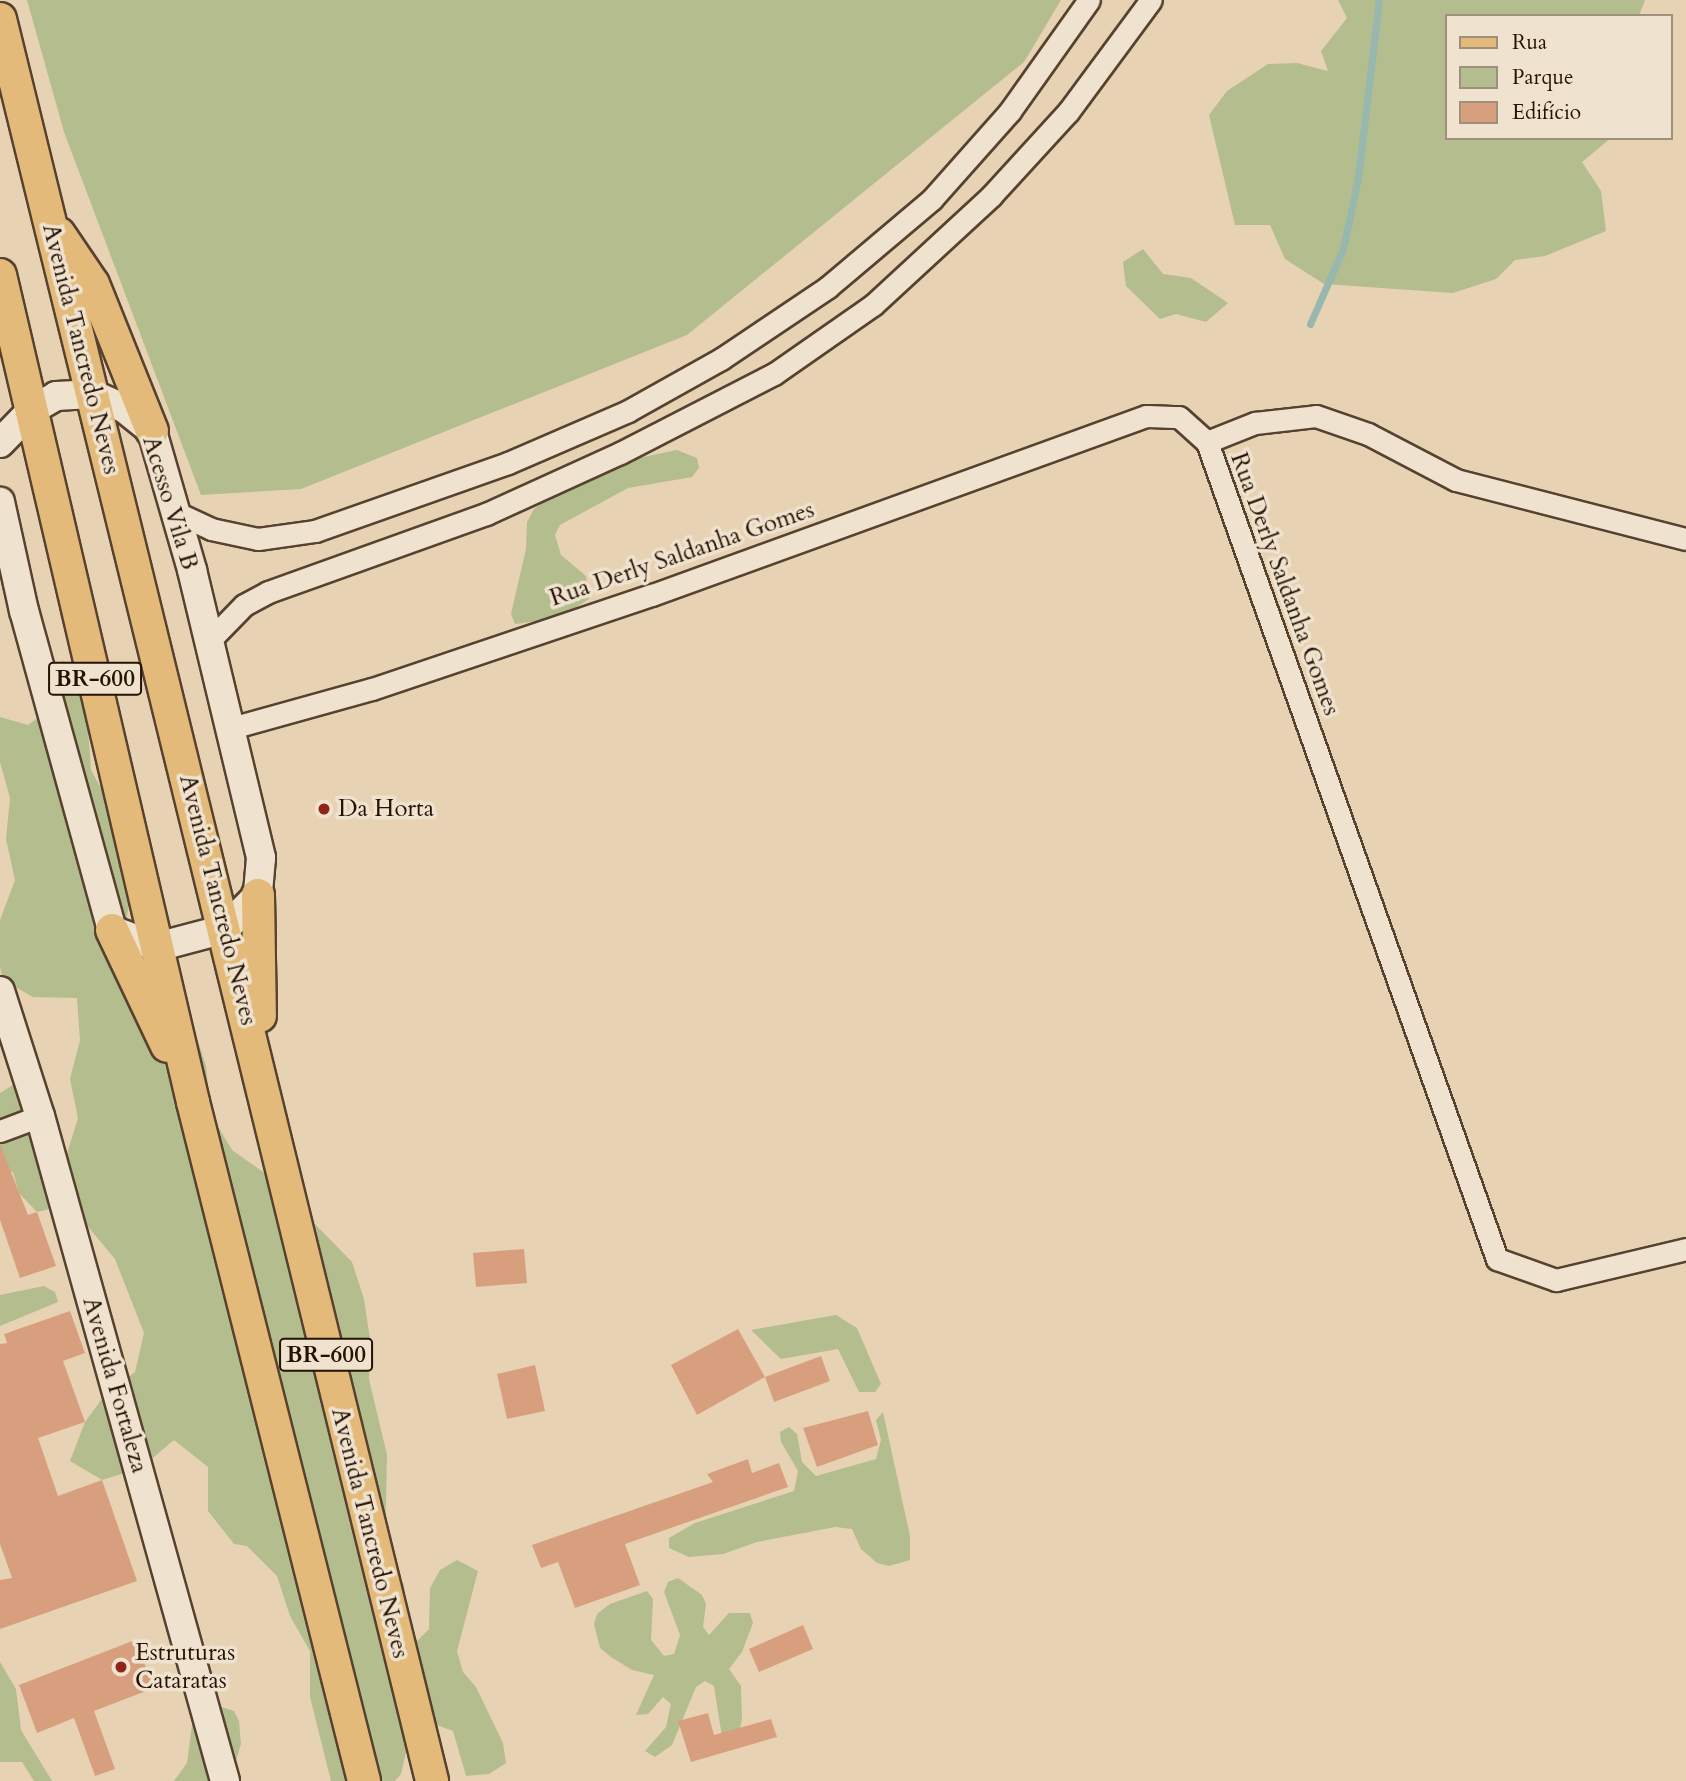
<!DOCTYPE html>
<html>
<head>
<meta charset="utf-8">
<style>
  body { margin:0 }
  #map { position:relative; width:1686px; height:1781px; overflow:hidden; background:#e7d3b3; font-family:Cardo,serif }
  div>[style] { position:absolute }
  .green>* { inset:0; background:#b3bd8e }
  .stream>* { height:7px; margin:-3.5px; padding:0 3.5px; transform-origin:3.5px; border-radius:3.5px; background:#97b7af }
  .building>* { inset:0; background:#d89f7f }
  .roads { filter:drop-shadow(2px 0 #56422f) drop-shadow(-2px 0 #56422f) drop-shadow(0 2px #56422f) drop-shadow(0 -2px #56422f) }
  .street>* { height:21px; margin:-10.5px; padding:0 10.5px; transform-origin:10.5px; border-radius:10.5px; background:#efe2ce }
  .secondary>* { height:28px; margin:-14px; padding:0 14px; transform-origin:14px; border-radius:14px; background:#efe2ce }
  .primary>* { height:32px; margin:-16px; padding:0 16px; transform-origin:16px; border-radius:16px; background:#e4ba7a }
  .dots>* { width:19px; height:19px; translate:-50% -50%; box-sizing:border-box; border:4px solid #efe2ce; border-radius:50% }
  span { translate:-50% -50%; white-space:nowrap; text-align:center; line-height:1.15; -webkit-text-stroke:7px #efe2ce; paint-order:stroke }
  .shield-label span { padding:2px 5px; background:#efe2ce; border:2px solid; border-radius:5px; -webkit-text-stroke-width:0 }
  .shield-label { font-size:23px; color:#261203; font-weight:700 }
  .street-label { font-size:24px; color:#261203 }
  .poi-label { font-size:24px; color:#261203 }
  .left { translate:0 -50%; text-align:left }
  .legend { position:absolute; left:1445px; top:14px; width:228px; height:126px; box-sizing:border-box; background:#efe2ce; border:2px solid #9f8f7d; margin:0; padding:9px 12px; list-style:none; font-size:21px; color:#261203 }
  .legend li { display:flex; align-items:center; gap:14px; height:35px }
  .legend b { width:35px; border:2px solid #9f8f7d }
</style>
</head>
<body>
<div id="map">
  <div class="green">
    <i style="clip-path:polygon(27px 0,1061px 0,1024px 62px,687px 335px,301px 489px,201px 495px,64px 132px)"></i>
    <i style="clip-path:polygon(1338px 0,1645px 0,1639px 16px,1446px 16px,1446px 138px,1611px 138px,1582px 162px,1601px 191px,1606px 231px,1545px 256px,1515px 260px,1496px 279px,1453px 293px,1324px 284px,1285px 259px,1270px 225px,1235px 225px,1209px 115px,1227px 91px,1268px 64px,1297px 63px,1328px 71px,1321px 51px,1347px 18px)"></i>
    <i style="clip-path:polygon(1143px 249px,1163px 274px,1191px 278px,1228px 303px,1206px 322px,1176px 314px,1160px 319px,1126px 286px,1123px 262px)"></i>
    <i style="clip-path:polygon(677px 450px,697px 458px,699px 468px,692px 477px,628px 488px,560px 525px,555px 535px,561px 555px,586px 576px,589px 599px,559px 618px,515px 624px,511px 614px,526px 549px,527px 522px,534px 509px,560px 490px,614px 463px)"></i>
    <i style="clip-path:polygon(62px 660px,94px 687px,88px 729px,91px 770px,111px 807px,133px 885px,125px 926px,143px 963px,175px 991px,194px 1029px,206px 1066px,211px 1115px,232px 1150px,266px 1174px,352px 1262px,364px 1299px,370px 1339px,369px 1379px,387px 1455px,385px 1551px,404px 1585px,406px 1604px,410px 1735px,401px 1774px,395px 1781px,331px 1781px,310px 1697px,310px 1651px,290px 1616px,277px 1576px,247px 1546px,234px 1544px,208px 1511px,208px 1467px,174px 1440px,141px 1468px,102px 1480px,70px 1461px,85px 1422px,104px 1396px,135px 1372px,144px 1333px,115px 1259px,89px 1228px,69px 1191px,57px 1207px,37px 1212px,19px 1193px,13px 1172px,0 1169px,0 1093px,13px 1085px,30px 1091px,63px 1167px,78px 1118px,70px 1079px,80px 1040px,77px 998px,33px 997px,3px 980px,0 967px,0 920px,15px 880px,6px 839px,10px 798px,0 762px,0 717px,28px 725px,62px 700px)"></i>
    <i style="clip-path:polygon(44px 1286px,55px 1292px,58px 1302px,0 1326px,0 1295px)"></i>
    <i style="clip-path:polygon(836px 1315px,857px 1328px,881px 1384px,875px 1392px,859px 1392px,838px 1349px,781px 1359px,751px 1330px)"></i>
    <i style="clip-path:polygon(883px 1412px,910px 1536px,910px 1560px,889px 1566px,877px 1563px,861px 1549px,852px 1529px,835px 1527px,757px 1542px,723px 1554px,689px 1557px,669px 1548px,669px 1538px,695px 1523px,794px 1491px,798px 1471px,781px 1442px,780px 1432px,789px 1427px,797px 1434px,802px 1462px,816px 1476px,876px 1459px,881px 1440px,876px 1420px)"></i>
    <i style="clip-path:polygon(457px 1560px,478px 1571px,457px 1651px,463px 1672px,476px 1687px,503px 1743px,506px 1763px,489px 1774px,466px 1776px,453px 1731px,434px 1724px,415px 1643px,429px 1629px,430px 1588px,440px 1570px)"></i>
    <i style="clip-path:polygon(678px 1578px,702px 1595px,706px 1604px,703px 1627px,709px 1635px,729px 1613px,750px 1613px,753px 1623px,742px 1652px,729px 1669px,741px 1686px,742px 1719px,740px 1729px,722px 1737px,714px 1686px,705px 1681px,696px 1687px,672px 1745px,655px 1757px,645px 1751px,666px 1727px,671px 1704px,663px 1697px,648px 1714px,636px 1715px,654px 1675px,632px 1670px,611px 1657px,600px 1648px,594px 1624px,597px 1614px,610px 1604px,647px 1591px,653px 1599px,651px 1640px,664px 1656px,674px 1654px,680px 1635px,664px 1592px,668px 1582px)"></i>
    <i style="clip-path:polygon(0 1662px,16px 1689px,21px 1730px,52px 1781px,34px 1781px,22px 1762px,0 1762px)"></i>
    <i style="clip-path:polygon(212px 1704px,234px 1711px,239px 1721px,241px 1744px,230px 1781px,174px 1781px,187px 1763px,194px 1710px)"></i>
  </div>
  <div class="stream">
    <i style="left:1310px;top:324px;width:82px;rotate:-66.3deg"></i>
    <i style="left:1343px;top:249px;width:73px;rotate:-78.1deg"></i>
    <i style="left:1358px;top:178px;width:179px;rotate:-83.3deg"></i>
  </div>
  <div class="building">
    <i style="clip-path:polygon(0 1144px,28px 1215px,37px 1212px,56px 1266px,20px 1278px,0 1220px)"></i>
    <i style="clip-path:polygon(524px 1249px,527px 1283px,476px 1287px,473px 1253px)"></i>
    <i style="clip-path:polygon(70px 1311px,85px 1353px,63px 1361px,85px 1422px,38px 1438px,58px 1496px,102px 1480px,137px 1581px,0 1629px,0 1580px,12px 1578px,0 1544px,0 1344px,7px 1343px,4px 1334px)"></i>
    <i style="clip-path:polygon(738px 1329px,765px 1377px,697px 1415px,671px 1365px)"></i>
    <i style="clip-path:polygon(821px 1356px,830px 1381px,774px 1402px,765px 1377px)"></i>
    <i style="clip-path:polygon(535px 1365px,545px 1411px,507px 1419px,497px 1374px)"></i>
    <i style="clip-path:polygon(868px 1411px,878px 1445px,817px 1467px,803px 1428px)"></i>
    <i style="clip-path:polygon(748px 1459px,752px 1473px,779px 1463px,788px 1487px,625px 1544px,640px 1585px,575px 1608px,558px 1562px,541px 1568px,532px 1545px,713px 1482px,707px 1474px)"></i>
    <i style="clip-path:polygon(803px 1625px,813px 1649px,759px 1672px,749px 1649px)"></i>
    <i style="clip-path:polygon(135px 1640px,154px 1688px,94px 1711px,115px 1769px,95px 1776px,74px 1718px,37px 1733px,19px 1685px)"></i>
    <i style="clip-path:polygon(708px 1713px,714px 1735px,771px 1719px,777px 1737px,691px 1762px,678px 1721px)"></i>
  </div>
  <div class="roads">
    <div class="street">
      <i style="left:1207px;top:442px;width:52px;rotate:-21.6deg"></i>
      <i style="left:1255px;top:423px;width:61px;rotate:-6.5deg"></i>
      <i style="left:1316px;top:416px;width:55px;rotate:19.1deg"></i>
      <i style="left:1368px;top:434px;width:99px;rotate:27.6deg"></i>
      <i style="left:1456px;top:480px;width:237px;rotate:14.4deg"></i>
      <i style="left:177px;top:513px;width:38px;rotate:25deg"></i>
      <i style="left:211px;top:529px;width:48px;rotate:12deg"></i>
      <i style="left:258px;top:539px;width:58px;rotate:-8deg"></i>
      <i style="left:315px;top:531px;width:205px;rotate:-19.4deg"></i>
      <i style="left:508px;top:463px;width:131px;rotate:-23.4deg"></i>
      <i style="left:628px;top:411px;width:107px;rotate:-29.2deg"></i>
      <i style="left:721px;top:359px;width:129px;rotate:-33.9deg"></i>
      <i style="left:828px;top:287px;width:136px;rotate:-40.2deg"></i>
      <i style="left:932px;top:199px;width:118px;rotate:-48.4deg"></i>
      <i style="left:1010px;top:111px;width:136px;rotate:-54.6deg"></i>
      <i style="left:209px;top:641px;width:50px;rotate:-45.8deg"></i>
      <i style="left:244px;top:605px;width:27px;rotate:-28deg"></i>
      <i style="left:268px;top:592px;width:232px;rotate:-19.7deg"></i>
      <i style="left:486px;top:514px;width:147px;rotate:-24.5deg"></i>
      <i style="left:620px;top:453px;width:173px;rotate:-27.2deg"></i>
      <i style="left:774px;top:374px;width:121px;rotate:-34.9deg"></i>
      <i style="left:873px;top:305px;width:161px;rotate:-42.7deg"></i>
      <i style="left:991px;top:196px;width:114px;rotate:-47.5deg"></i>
      <i style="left:1068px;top:112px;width:139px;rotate:-53.5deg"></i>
      <i style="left:231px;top:728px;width:146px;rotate:-15.5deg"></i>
      <i style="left:372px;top:689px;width:295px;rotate:-18.6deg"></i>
      <i style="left:652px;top:595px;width:525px;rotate:-19.92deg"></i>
      <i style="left:1146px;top:416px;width:33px;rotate:2deg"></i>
      <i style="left:1179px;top:417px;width:38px;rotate:42deg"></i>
      <i style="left:1207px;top:442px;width:867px;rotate:70.46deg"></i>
      <i style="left:1497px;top:1259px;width:63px;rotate:19.6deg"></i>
      <i style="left:1556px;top:1280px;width:134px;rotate:-13.4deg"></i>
      <i style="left:0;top:1131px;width:43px;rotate:-20.6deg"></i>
    </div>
    <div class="secondary">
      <i style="left:0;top:443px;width:46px;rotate:-45.9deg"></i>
      <i style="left:32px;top:410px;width:28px;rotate:-30deg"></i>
      <i style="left:56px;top:396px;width:36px;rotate:-3deg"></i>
      <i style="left:92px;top:394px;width:35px;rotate:24deg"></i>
      <i style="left:124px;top:408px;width:36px;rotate:39deg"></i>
      <i style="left:152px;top:431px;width:145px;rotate:73.9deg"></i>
      <i style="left:192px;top:570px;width:296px;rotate:76.5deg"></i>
      <i style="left:261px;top:858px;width:37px;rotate:95deg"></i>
      <i style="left:258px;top:895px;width:47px;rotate:134.1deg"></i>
      <i style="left:225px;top:929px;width:70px;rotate:165.2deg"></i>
      <i style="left:157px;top:947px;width:48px;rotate:-159.3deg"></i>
      <i style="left:112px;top:930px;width:331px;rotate:-105.4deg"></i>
      <i style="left:24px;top:611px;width:112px;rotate:-102.4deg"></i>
      <i style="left:0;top:991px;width:131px;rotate:72.3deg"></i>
      <i style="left:40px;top:1116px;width:690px;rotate:74.45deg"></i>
    </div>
    <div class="primary">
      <i style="left:0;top:19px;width:1814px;rotate:76.22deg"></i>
      <i style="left:59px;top:234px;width:60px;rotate:55.8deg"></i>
      <i style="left:93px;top:284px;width:158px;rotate:68.1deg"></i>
      <i style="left:0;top:275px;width:849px;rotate:76.86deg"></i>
      <i style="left:193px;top:1102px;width:700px;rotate:75.86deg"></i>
      <i style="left:258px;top:895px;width:121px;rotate:89.1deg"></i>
      <i style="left:112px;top:930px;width:128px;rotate:64.6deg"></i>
    </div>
  </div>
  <div class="dots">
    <i style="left:324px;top:809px;background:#8f2418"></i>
    <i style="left:121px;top:1667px;background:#8f2418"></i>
  </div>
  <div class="shield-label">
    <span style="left:95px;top:679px">BR-600</span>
    <span style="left:326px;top:1355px">BR-600</span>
  </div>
  <div class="street-label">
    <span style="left:81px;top:349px;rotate:76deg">Avenida Tancredo Neves</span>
    <span style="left:170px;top:503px;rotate:73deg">Acesso Vila B</span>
    <span style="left:682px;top:554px;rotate:-19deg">Rua Derly Saldanha Gomes</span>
    <span style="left:1285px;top:584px;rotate:70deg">Rua Derly Saldanha Gomes</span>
    <span style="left:218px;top:900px;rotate:76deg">Avenida Tancredo Neves</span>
    <span style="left:115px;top:1385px;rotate:74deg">Avenida Fortaleza</span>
    <span style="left:370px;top:1533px;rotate:76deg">Avenida Tancredo Neves</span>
  </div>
  <div class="poi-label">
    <span class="left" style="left:338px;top:809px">Da Horta</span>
    <span class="left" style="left:135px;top:1667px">Estruturas<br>Cataratas</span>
  </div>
  <ul class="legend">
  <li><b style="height:9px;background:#e4ba7a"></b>Rua</li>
  <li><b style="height:19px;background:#b3bd8e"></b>Parque</li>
  <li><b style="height:19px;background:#d89f7f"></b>Edifício</li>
  </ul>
</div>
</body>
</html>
